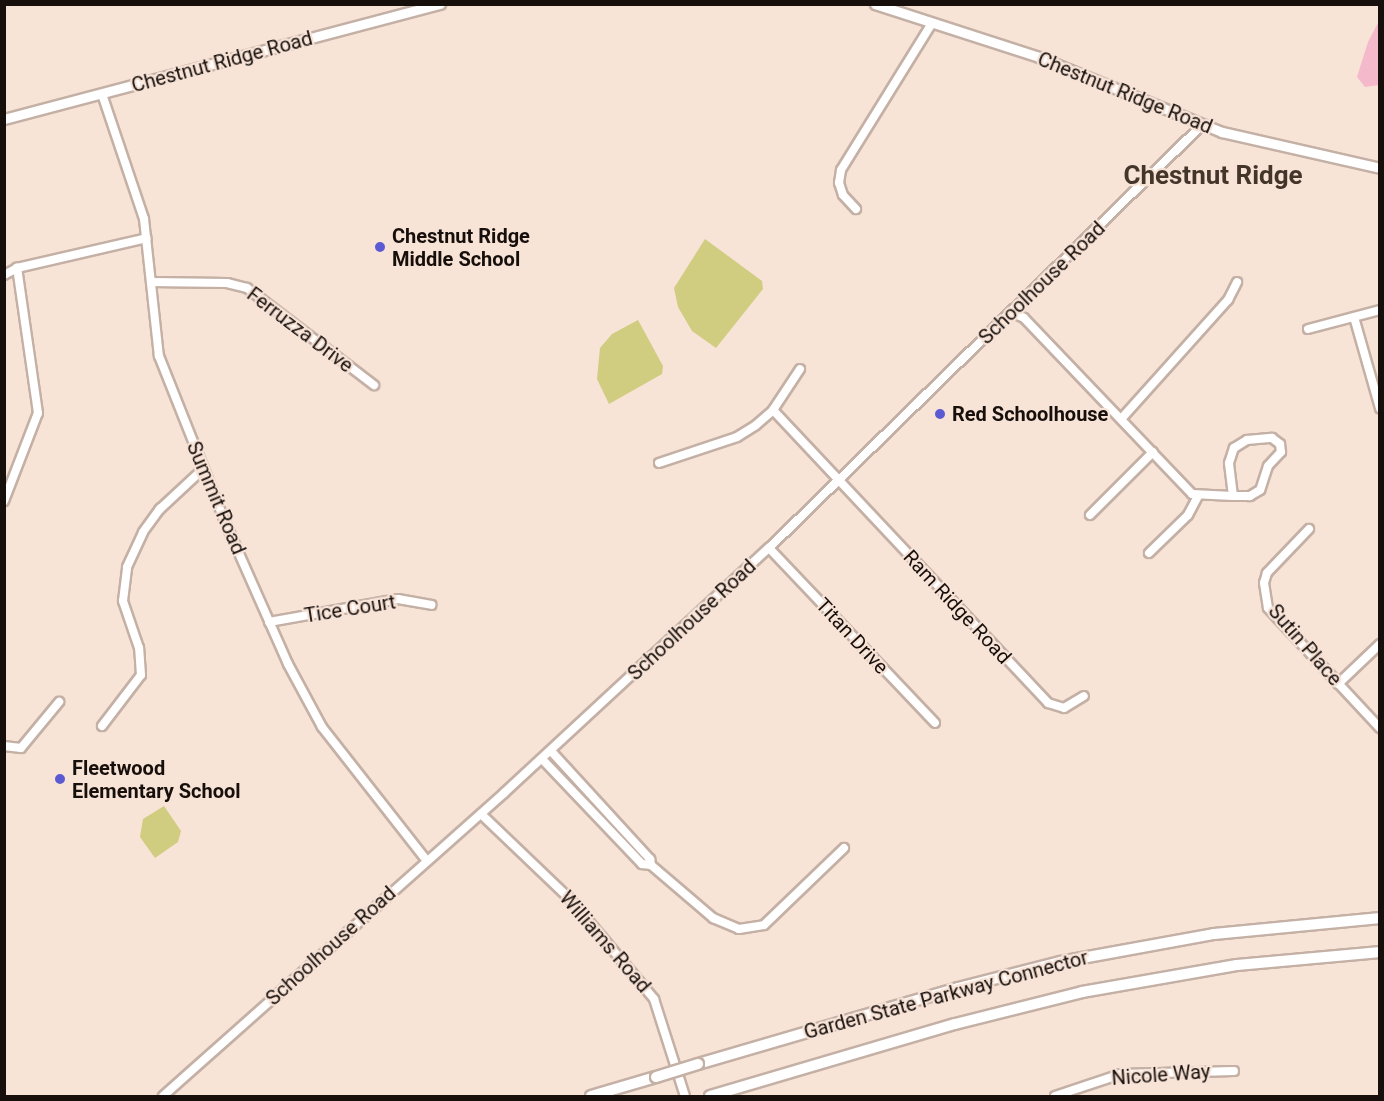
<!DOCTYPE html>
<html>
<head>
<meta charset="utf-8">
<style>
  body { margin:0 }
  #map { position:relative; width:1384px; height:1101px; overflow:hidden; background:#f8e3d7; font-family:Roboto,sans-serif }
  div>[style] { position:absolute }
  .green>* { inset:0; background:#d0cc80 }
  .water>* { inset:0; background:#f4b9ca }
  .roads { filter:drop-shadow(2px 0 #c4b0a5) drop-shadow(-2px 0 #c4b0a5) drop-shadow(0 2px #c4b0a5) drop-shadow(0 -2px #c4b0a5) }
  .minor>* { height:8px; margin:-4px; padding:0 4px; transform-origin:4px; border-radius:4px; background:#fff }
  .major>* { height:9px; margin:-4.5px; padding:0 4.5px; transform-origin:4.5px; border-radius:4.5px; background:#fff }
  .highway>* { height:10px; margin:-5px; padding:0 5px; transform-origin:5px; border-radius:5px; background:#fff }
  .bridges { filter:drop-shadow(2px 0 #c4b0a5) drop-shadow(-2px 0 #c4b0a5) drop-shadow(0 2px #c4b0a5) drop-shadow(0 -2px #c4b0a5) }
  .highway-bridge>* { height:10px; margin:-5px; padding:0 5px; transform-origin:5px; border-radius:5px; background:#fff }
  .dots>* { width:16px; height:16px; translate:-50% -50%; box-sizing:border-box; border:3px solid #f8e3d7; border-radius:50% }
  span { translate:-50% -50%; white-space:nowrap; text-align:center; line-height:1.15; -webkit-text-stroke:4.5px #f8e3d7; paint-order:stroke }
  .street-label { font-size:20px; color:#160f0b }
  .poi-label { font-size:20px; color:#160f0b; font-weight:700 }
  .left { translate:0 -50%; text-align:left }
  .district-label { font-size:26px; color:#44352b; font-weight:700 }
  .frame { position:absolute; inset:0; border:6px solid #160f0b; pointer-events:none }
</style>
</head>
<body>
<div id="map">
  <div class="green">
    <i style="clip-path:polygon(705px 239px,762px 281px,763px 289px,716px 348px,692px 331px,678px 307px,674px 288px)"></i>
    <i style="clip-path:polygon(638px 320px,663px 366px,662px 374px,609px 404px,597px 379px,600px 348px,612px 334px)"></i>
    <i style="clip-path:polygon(164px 806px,181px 831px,178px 842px,155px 858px,140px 837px,143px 819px)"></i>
  </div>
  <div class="water">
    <i style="clip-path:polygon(1379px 21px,1379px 85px,1365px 87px,1357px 77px,1368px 42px)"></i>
  </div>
  <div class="roads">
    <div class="minor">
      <i style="left:102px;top:94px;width:132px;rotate:71.4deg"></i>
      <i style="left:144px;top:219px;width:138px;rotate:83.8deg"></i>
      <i style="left:159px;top:356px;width:181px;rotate:68.3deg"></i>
      <i style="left:226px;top:524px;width:153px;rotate:66.1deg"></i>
      <i style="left:288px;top:664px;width:72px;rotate:61.6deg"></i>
      <i style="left:322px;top:727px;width:170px;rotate:51.9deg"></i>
      <i style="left:856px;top:209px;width:19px;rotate:-133deg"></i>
      <i style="left:843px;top:195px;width:13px;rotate:-108deg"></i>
      <i style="left:839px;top:183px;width:13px;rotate:-81deg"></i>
      <i style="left:841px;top:170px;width:173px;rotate:-58.2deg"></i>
      <i style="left:4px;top:275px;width:15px;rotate:-28deg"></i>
      <i style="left:17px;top:268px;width:133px;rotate:-13deg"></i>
      <i style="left:151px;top:282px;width:76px;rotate:0.8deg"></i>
      <i style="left:227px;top:283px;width:21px;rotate:14deg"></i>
      <i style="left:247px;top:288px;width:160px;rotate:37.4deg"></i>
      <i style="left:1013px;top:313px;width:12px;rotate:24deg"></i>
      <i style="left:1024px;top:318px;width:243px;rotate:46.3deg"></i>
      <i style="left:1192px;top:494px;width:41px;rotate:2.8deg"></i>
      <i style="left:1354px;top:317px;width:95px;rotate:74.1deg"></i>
      <i style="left:1308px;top:329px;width:74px;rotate:-14.8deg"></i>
      <i style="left:773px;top:410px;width:402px;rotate:46.8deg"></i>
      <i style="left:1048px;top:703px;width:17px;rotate:17deg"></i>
      <i style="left:1064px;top:708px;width:23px;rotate:-31deg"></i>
      <i style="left:1122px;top:418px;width:159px;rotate:-48.1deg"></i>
      <i style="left:1228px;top:300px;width:20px;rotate:-63deg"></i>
      <i style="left:1272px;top:438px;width:10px;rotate:37deg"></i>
      <i style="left:1280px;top:444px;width:8px;rotate:83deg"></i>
      <i style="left:1281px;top:452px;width:19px;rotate:133deg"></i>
      <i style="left:1268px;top:466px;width:25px;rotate:108deg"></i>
      <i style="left:1260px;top:490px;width:12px;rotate:149deg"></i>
      <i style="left:1250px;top:496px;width:17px;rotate:180deg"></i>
      <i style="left:1233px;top:496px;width:33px;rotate:-97deg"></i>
      <i style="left:1229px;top:463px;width:16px;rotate:-72deg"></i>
      <i style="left:1234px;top:448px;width:15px;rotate:-32deg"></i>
      <i style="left:1247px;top:440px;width:25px;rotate:-5deg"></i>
      <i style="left:659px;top:463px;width:82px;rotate:-18.4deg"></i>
      <i style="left:737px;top:437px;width:22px;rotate:-32deg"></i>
      <i style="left:756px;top:425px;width:23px;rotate:-41deg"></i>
      <i style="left:773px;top:410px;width:49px;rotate:-56.6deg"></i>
      <i style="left:4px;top:501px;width:94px;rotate:-68.9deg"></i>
      <i style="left:38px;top:413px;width:147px;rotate:-98.2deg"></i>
      <i style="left:1090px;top:515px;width:89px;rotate:-45deg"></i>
      <i style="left:1309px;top:529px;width:61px;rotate:133.7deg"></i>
      <i style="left:1267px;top:573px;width:10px;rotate:107deg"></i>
      <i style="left:1264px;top:583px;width:25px;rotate:81deg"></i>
      <i style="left:1268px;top:608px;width:164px;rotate:47deg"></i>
      <i style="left:769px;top:548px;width:241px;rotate:46.5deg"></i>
      <i style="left:1149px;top:553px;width:54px;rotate:-44.3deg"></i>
      <i style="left:1188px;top:515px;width:21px;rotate:-62deg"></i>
      <i style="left:269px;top:622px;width:131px;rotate:-10.1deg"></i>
      <i style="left:398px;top:599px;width:34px;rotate:10deg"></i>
      <i style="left:1338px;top:684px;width:58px;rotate:-43.6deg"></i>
      <i style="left:102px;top:726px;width:64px;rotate:-52.6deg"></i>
      <i style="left:141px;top:675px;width:27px;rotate:-94deg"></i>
      <i style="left:139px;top:648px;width:50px;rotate:-108.8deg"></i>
      <i style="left:123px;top:601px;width:34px;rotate:-83deg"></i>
      <i style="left:127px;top:567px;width:38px;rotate:-65deg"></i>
      <i style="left:143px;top:532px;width:29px;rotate:-54deg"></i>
      <i style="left:160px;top:509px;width:59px;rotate:-42.9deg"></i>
      <i style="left:4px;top:746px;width:17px;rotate:7deg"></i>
      <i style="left:21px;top:748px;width:60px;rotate:-50.4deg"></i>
      <i style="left:551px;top:751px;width:147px;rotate:47.5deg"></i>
      <i style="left:650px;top:859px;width:6px;rotate:81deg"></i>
      <i style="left:542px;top:759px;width:145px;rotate:46.4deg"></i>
      <i style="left:642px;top:864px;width:9px;rotate:6deg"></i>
      <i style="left:651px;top:865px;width:82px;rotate:40.5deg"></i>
      <i style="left:713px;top:918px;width:28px;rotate:23deg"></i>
      <i style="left:739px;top:929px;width:25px;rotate:-9deg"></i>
      <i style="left:764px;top:925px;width:111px;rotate:-43.9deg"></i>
      <i style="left:481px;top:814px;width:122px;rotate:43.7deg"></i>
      <i style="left:569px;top:898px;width:132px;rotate:49.9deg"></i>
      <i style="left:654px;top:999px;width:102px;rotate:72.3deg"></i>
      <i style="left:163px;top:1096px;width:456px;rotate:-41.6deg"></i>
      <i style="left:504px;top:793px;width:361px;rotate:-42.8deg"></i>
      <i style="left:769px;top:548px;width:605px;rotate:-44.33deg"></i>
      <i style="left:1055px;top:1096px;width:70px;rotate:-18.4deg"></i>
      <i style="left:1121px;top:1074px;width:113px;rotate:-1.5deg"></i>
    </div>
    <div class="major">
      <i style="left:875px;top:4px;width:172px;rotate:17.9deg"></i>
      <i style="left:1039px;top:57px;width:198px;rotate:22.3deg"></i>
      <i style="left:1222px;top:132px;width:162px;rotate:12.8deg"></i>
      <i style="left:4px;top:119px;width:451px;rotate:-14.8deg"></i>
    </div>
    <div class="highway">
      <i style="left:698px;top:1064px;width:271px;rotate:-16.3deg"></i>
      <i style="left:958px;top:988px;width:105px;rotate:-14.3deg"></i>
      <i style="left:1060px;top:962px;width:157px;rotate:-10.3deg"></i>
      <i style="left:1214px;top:934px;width:167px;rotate:-5.5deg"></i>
      <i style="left:591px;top:1096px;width:68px;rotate:-16.3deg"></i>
      <i style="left:710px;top:1096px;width:255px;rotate:-16.4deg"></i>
      <i style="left:955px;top:1024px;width:131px;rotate:-14.1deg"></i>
      <i style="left:1082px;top:992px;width:157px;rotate:-9.9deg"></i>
      <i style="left:1237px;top:965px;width:144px;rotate:-5.2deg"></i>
    </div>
  </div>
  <div class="bridges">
    <div class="highway-bridge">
      <i style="left:656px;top:1077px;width:44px;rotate:-17.2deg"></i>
    </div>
  </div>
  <div class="dots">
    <i style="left:380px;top:247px;background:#5c5ad2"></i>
    <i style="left:940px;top:414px;background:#5c5ad2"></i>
    <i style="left:60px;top:779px;background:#5c5ad2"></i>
  </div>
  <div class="street-label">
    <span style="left:222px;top:62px;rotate:-15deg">Chestnut Ridge Road</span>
    <span style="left:1125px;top:93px;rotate:22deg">Chestnut Ridge Road</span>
    <span style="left:1042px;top:283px;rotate:-44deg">Schoolhouse Road</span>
    <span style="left:300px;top:330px;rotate:37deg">Ferruzza Drive</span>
    <span style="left:216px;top:498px;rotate:67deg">Summit Road</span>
    <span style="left:957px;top:607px;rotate:47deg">Ram Ridge Road</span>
    <span style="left:350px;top:609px;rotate:-9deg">Tice Court</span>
    <span style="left:692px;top:620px;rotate:-43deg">Schoolhouse Road</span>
    <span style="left:852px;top:636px;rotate:47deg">Titan Drive</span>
    <span style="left:1305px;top:645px;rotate:49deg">Sutin Place</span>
    <span style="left:605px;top:942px;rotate:49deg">Williams Road</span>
    <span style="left:331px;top:946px;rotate:-42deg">Schoolhouse Road</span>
    <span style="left:946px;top:995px;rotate:-15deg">Garden State Parkway Connector</span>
    <span style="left:1161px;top:1075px;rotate:-4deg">Nicole Way</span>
  </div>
  <div class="poi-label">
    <span class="left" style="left:392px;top:248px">Chestnut Ridge<br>Middle School</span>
    <span class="left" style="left:952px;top:414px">Red Schoolhouse</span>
    <span class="left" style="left:72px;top:780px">Fleetwood<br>Elementary School</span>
  </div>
  <div class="district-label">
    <span style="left:1213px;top:176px">Chestnut Ridge</span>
  </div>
  <div class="frame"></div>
</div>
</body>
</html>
